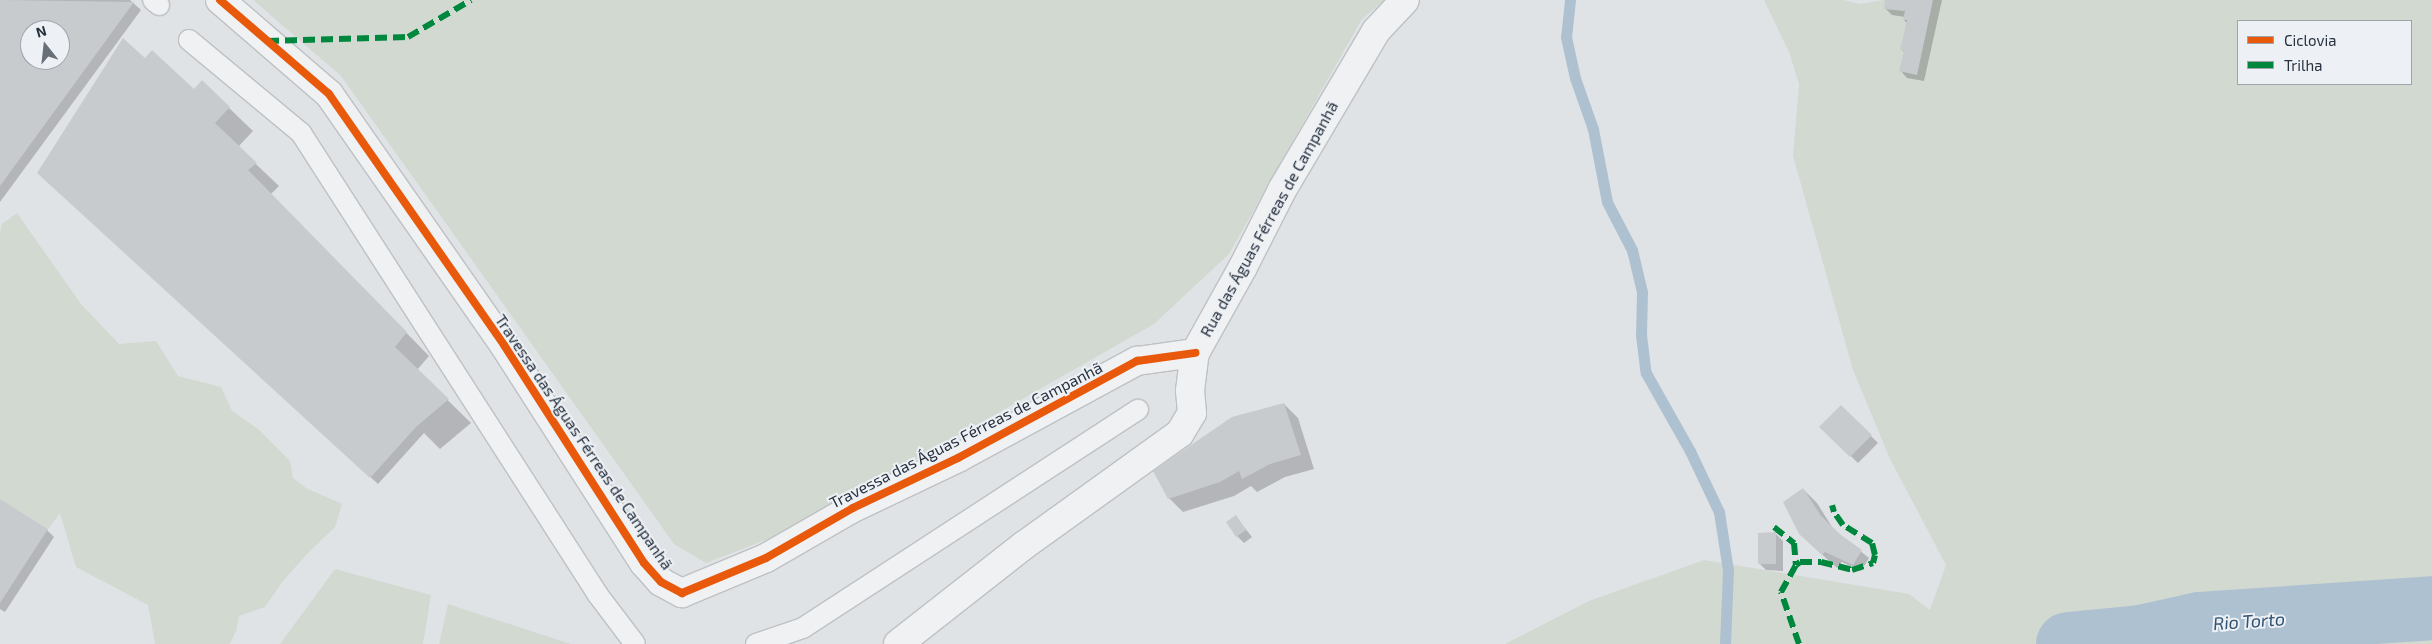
<!DOCTYPE html>
<html>
<head>
<meta charset="utf-8">
<style>
  body { margin:0 }
  #map { position:relative; width:2432px; height:644px; overflow:hidden; background:#e0e3e6; font-family:"Exo 2",sans-serif }
  div>[style] { position:absolute }
  .green>* { inset:0; background:#d1d9d1 }
  .shadow>* { inset:0; background:#0003 }
  .stream>* { height:11px; margin:-5.5px; padding:0 5.5px; transform-origin:5.5px; border-radius:5.5px; background:#aec1d1 }
  .river>* { height:64px; margin:-32px; padding:0 32px; transform-origin:32px; border-radius:32px; background:#aec1d1 }
  .building>* { inset:0; background:#c8cbce }
  .roads { filter:drop-shadow(1px 0 #bec1c4) drop-shadow(-1px 0 #bec1c4) drop-shadow(0 1px #bec1c4) drop-shadow(0 -1px #bec1c4) }
  .lane>* { height:20px; margin:-10px; padding:0 10px; transform-origin:10px; border-radius:10px; background:#f0f1f2 }
  .street>* { height:28px; margin:-14px; padding:0 14px; transform-origin:14px; border-radius:14px; background:#f0f1f2 }
  .quiet>* { height:6px; margin-top:-3px; transform-origin:0; background:repeating-linear-gradient(90deg,#00873e 0 12px,transparent 0 18px) }
  .cycleway>* { height:8px; margin:-4px; padding:0 4px; transform-origin:4px; border-radius:4px; background:#e8590c }
  span { translate:-50% -50%; white-space:nowrap; text-align:center; line-height:1.15; -webkit-text-stroke:4px #edf1f5; paint-order:stroke }
  .street-label { font-size:16px; color:#27313e }
  .water-label { font-size:18px; color:#325372; font-style:italic }
  .legend { position:absolute; left:2237px; top:20px; width:175px; height:65px; box-sizing:border-box; background:#edf1f5; border:1px solid #9ea4ac; margin:0; padding:6px 9px; list-style:none; font-size:15px; color:#27313e }
  .legend li { display:flex; align-items:center; gap:10px; height:25px }
  .legend b { width:25px; border:1px solid #9ea4ac }
  .north { position:absolute; left:20px; top:20px; width:50px; height:50px; box-sizing:border-box; background:#edf1f5; border:1px solid #9ea4ac; border-radius:50%; rotate:344deg; font-size:14px; font-weight:700; line-height:20px; text-align:center; color:#27313e }
  .north::after { content:''; display:block; margin:auto; width:18px; height:22px; background:#686f79; clip-path:polygon(50% 0,100% 100%,50% 72%,0 100%) }
</style>
</head>
<body>
<div id="map">
  <div class="green">
    <i style="clip-path:polygon(253px 0,1385px 0,1362px 19px,1229px 254px,1154px 324px,794px 529px,706px 563px,674px 544px,341px 76px)"></i>
    <i style="clip-path:polygon(evenodd,1764px 0,1844px 0,1859px 4px,1884px 0,2432px 0,2432px 644px,1505px 644px,1589px 601px,1704px 560px,1909px 594px,1930px 610px,1946px 565px,1890px 459px,1853px 370px,1793px 156px,1799px 84px,1789px 52px,1764px 0,2238px 21px,2411px 21px,2411px 84px,2238px 84px,2238px 21px)"></i>
    <i style="clip-path:polygon(17px 213px,81px 304px,119px 344px,156px 341px,178px 376px,221px 387px,232px 411px,258px 429px,290px 461px,293px 478px,306px 488px,342px 504px,335px 527px,307px 554px,283px 581px,265px 607px,239px 616px,236px 631px,230px 644px,155px 644px,148px 605px,76px 567px,60px 513px,48px 529px,0 499px,0 232px,2px 224px)"></i>
    <i style="clip-path:polygon(335px 569px,431px 595px,423px 644px,280px 644px)"></i>
    <i style="clip-path:polygon(448px 604px,571px 644px,439px 644px)"></i>
  </div>
  <div class="shadow">
    <i style="clip-path:polygon(evenodd,0 0,130px 0,141px 10px,0 202px,0 0,30px 30px,60px 30px,60px 60px,30px 60px,30px 30px)"></i>
    <i style="clip-path:polygon(1886px 0,1942px 0,1924px 81px,1907px 78px,1900px 70px,1905px 53px,1901px 49px,1907px 23px,1904px 20px,1905px 17px,1892px 15px,1885px 8px)"></i>
    <i style="clip-path:polygon(145px 60px,194px 91px,202px 82px,253px 131px,238px 147px,279px 186px,271px 194px,429px 356px,417px 370px,471px 423px,440px 449px,424px 433px,378px 484px,46px 180px)"></i>
    <i style="clip-path:polygon(1284px 404px,1298px 418px,1314px 469px,1285px 477px,1257px 492px,1251px 486px,1234px 496px,1183px 512px,1169px 498px)"></i>
    <i style="clip-path:polygon(1841px 406px,1878px 443px,1858px 463px,1821px 427px)"></i>
    <i style="clip-path:polygon(1803px 489px,1817px 503px,1834px 530px,1869px 558px,1861px 571px,1842px 562px,1837px 568px,1815px 548px)"></i>
    <i style="clip-path:polygon(0 500px,47px 530px,54px 537px,5px 612px,0 609px)"></i>
    <i style="clip-path:polygon(1236px 517px,1252px 537px,1244px 543px,1237px 536px)"></i>
    <i style="clip-path:polygon(1776px 534px,1783px 541px,1783px 571px,1766px 570px,1759px 563px)"></i>
  </div>
  <div class="stream">
    <i style="left:1570px;top:0;width:37px;rotate:96deg"></i>
    <i style="left:1566px;top:37px;width:42px;rotate:77.6deg"></i>
    <i style="left:1575px;top:78px;width:54px;rotate:70.6deg"></i>
    <i style="left:1593px;top:129px;width:74px;rotate:79.1deg"></i>
    <i style="left:1607px;top:202px;width:54px;rotate:62.5deg"></i>
    <i style="left:1632px;top:250px;width:43px;rotate:76.6deg"></i>
    <i style="left:1642px;top:292px;width:43px;rotate:91.3deg"></i>
    <i style="left:1641px;top:335px;width:38px;rotate:83deg"></i>
    <i style="left:1646px;top:373px;width:90px;rotate:60.6deg"></i>
    <i style="left:1690px;top:451px;width:68px;rotate:64.6deg"></i>
    <i style="left:1719px;top:512px;width:59px;rotate:81.2deg"></i>
    <i style="left:1728px;top:570px;width:74px;rotate:92.3deg"></i>
  </div>
  <div class="river">
    <i style="left:2068px;top:644px;width:73px;rotate:-5.5deg"></i>
    <i style="left:2141px;top:637px;width:60px;rotate:-12.4deg"></i>
    <i style="left:2200px;top:624px;width:233px;rotate:-3.9deg"></i>
  </div>
  <div class="building">
    <i style="clip-path:polygon(evenodd,0 0,134px 2px,0 186px,0 0,30px 30px,60px 30px,60px 60px,30px 60px,30px 30px)"></i>
    <i style="clip-path:polygon(1885px 0,1933px 0,1917px 75px,1899px 71px,1904px 51px,1900px 50px,1907px 20px,1903px 20px,1905px 11px,1884px 9px)"></i>
    <i style="clip-path:polygon(123px 38px,145px 58px,152px 50px,194px 89px,202px 80px,230px 107px,215px 123px,257px 163px,248px 170px,407px 332px,395px 347px,449px 399px,416px 427px,370px 478px,37px 173px)"></i>
    <i style="clip-path:polygon(1284px 403px,1301px 455px,1270px 464px,1242px 479px,1239px 471px,1220px 482px,1168px 499px,1153px 471px,1232px 417px)"></i>
    <i style="clip-path:polygon(1841px 405px,1872px 435px,1850px 457px,1819px 427px)"></i>
    <i style="clip-path:polygon(1803px 488px,1821px 516px,1841px 535px,1862px 550px,1853px 565px,1825px 552px,1822px 555px,1799px 534px,1783px 502px)"></i>
    <i style="clip-path:polygon(0 499px,48px 529px,0 603px)"></i>
    <i style="clip-path:polygon(1236px 515px,1246px 530px,1236px 537px,1226px 522px)"></i>
    <i style="clip-path:polygon(1776px 532px,1776px 564px,1758px 564px,1758px 533px)"></i>
  </div>
  <div class="roads">
    <div class="lane">
      <i style="left:153px;top:0;width:8px;rotate:40deg"></i>
      <i style="left:189px;top:40px;width:146px;rotate:39.7deg"></i>
      <i style="left:301px;top:133px;width:549px;rotate:57.26deg"></i>
      <i style="left:598px;top:595px;width:61px;rotate:52.9deg"></i>
      <i style="left:756px;top:644px;width:50px;rotate:-18.8deg"></i>
      <i style="left:803px;top:628px;width:400px;rotate:-33.1deg"></i>
    </div>
    <div class="street">
      <i style="left:220px;top:0;width:144px;rotate:40.8deg"></i>
      <i style="left:329px;top:94px;width:306px;rotate:55.1deg"></i>
      <i style="left:504px;top:345px;width:259px;rotate:57.3deg"></i>
      <i style="left:644px;top:563px;width:25px;rotate:48deg"></i>
      <i style="left:661px;top:582px;width:24px;rotate:28deg"></i>
      <i style="left:682px;top:593px;width:91px;rotate:-22.6deg"></i>
      <i style="left:766px;top:558px;width:100px;rotate:-29.9deg"></i>
      <i style="left:853px;top:508px;width:116px;rotate:-25.5deg"></i>
      <i style="left:958px;top:458px;width:204px;rotate:-28.5deg"></i>
      <i style="left:1137px;top:361px;width:59px;rotate:-7.9deg"></i>
      <i style="left:898px;top:644px;width:159px;rotate:-38.1deg"></i>
      <i style="left:1023px;top:546px;width:193px;rotate:-35.7deg"></i>
      <i style="left:1180px;top:433px;width:23px;rotate:-59deg"></i>
      <i style="left:1192px;top:413px;width:22px;rotate:-95deg"></i>
      <i style="left:1190px;top:391px;width:38px;rotate:-83deg"></i>
      <i style="left:1195px;top:353px;width:98px;rotate:-60.8deg"></i>
      <i style="left:1243px;top:267px;width:86px;rotate:-63.1deg"></i>
      <i style="left:1282px;top:190px;width:185px;rotate:-59.4deg"></i>
      <i style="left:1376px;top:31px;width:42px;rotate:-46.9deg"></i>
    </div>
  </div>
  <div class="quiet">
    <i style="left:267px;top:41px;width:141px;rotate:-1.6deg"></i>
    <i style="left:408px;top:37px;width:73px;rotate:-30.4deg"></i>
    <i style="left:1774px;top:527px;width:26px;rotate:39deg"></i>
    <i style="left:1794px;top:543px;width:22px;rotate:85deg"></i>
    <i style="left:1799px;top:644px;width:55px;rotate:-109.1deg"></i>
    <i style="left:1781px;top:592px;width:31px;rotate:-61deg"></i>
    <i style="left:1796px;top:565px;width:5px;rotate:-37deg"></i>
    <i style="left:1800px;top:562px;width:21px"></i>
    <i style="left:1821px;top:562px;width:32px;rotate:14deg"></i>
    <i style="left:1852px;top:570px;width:22px;rotate:-18deg"></i>
    <i style="left:1873px;top:563px;width:8px;rotate:-76deg"></i>
    <i style="left:1875px;top:555px;width:12px;rotate:-104deg"></i>
    <i style="left:1872px;top:543px;width:34px;rotate:-148deg"></i>
    <i style="left:1843px;top:525px;width:16px;rotate:-125deg"></i>
    <i style="left:1834px;top:512px;width:7px;rotate:-106deg"></i>
  </div>
  <div class="cycleway">
    <i style="left:220px;top:0;width:144px;rotate:40.8deg"></i>
    <i style="left:329px;top:94px;width:306px;rotate:55.1deg"></i>
    <i style="left:504px;top:345px;width:259px;rotate:57.3deg"></i>
    <i style="left:644px;top:563px;width:25px;rotate:48deg"></i>
    <i style="left:661px;top:582px;width:24px;rotate:28deg"></i>
    <i style="left:682px;top:593px;width:91px;rotate:-22.6deg"></i>
    <i style="left:766px;top:558px;width:100px;rotate:-29.9deg"></i>
    <i style="left:853px;top:508px;width:116px;rotate:-25.5deg"></i>
    <i style="left:958px;top:458px;width:204px;rotate:-28.5deg"></i>
    <i style="left:1137px;top:361px;width:59px;rotate:-7.9deg"></i>
  </div>
  <div class="street-label">
    <span style="left:1269px;top:219px;rotate:-61deg">Rua das Águas Férreas de Campanhã</span>
    <span style="left:966px;top:435px;rotate:-27deg">Travessa das Águas Férreas de Campanhã</span>
    <span style="left:584px;top:442px;rotate:56deg">Travessa das Águas Férreas de Campanhã</span>
  </div>
  <div class="water-label">
    <span style="left:2249px;top:621px;rotate:-4deg">Rio Torto</span>
  </div>
  <ul class="legend">
  <li><b style="height:6px;background:#e8590c"></b>Ciclovia</li>
  <li><b style="height:6px;background:#00873e"></b>Trilha</li>
  </ul>
  <div class="north">N</div>
</div>
</body>
</html>
